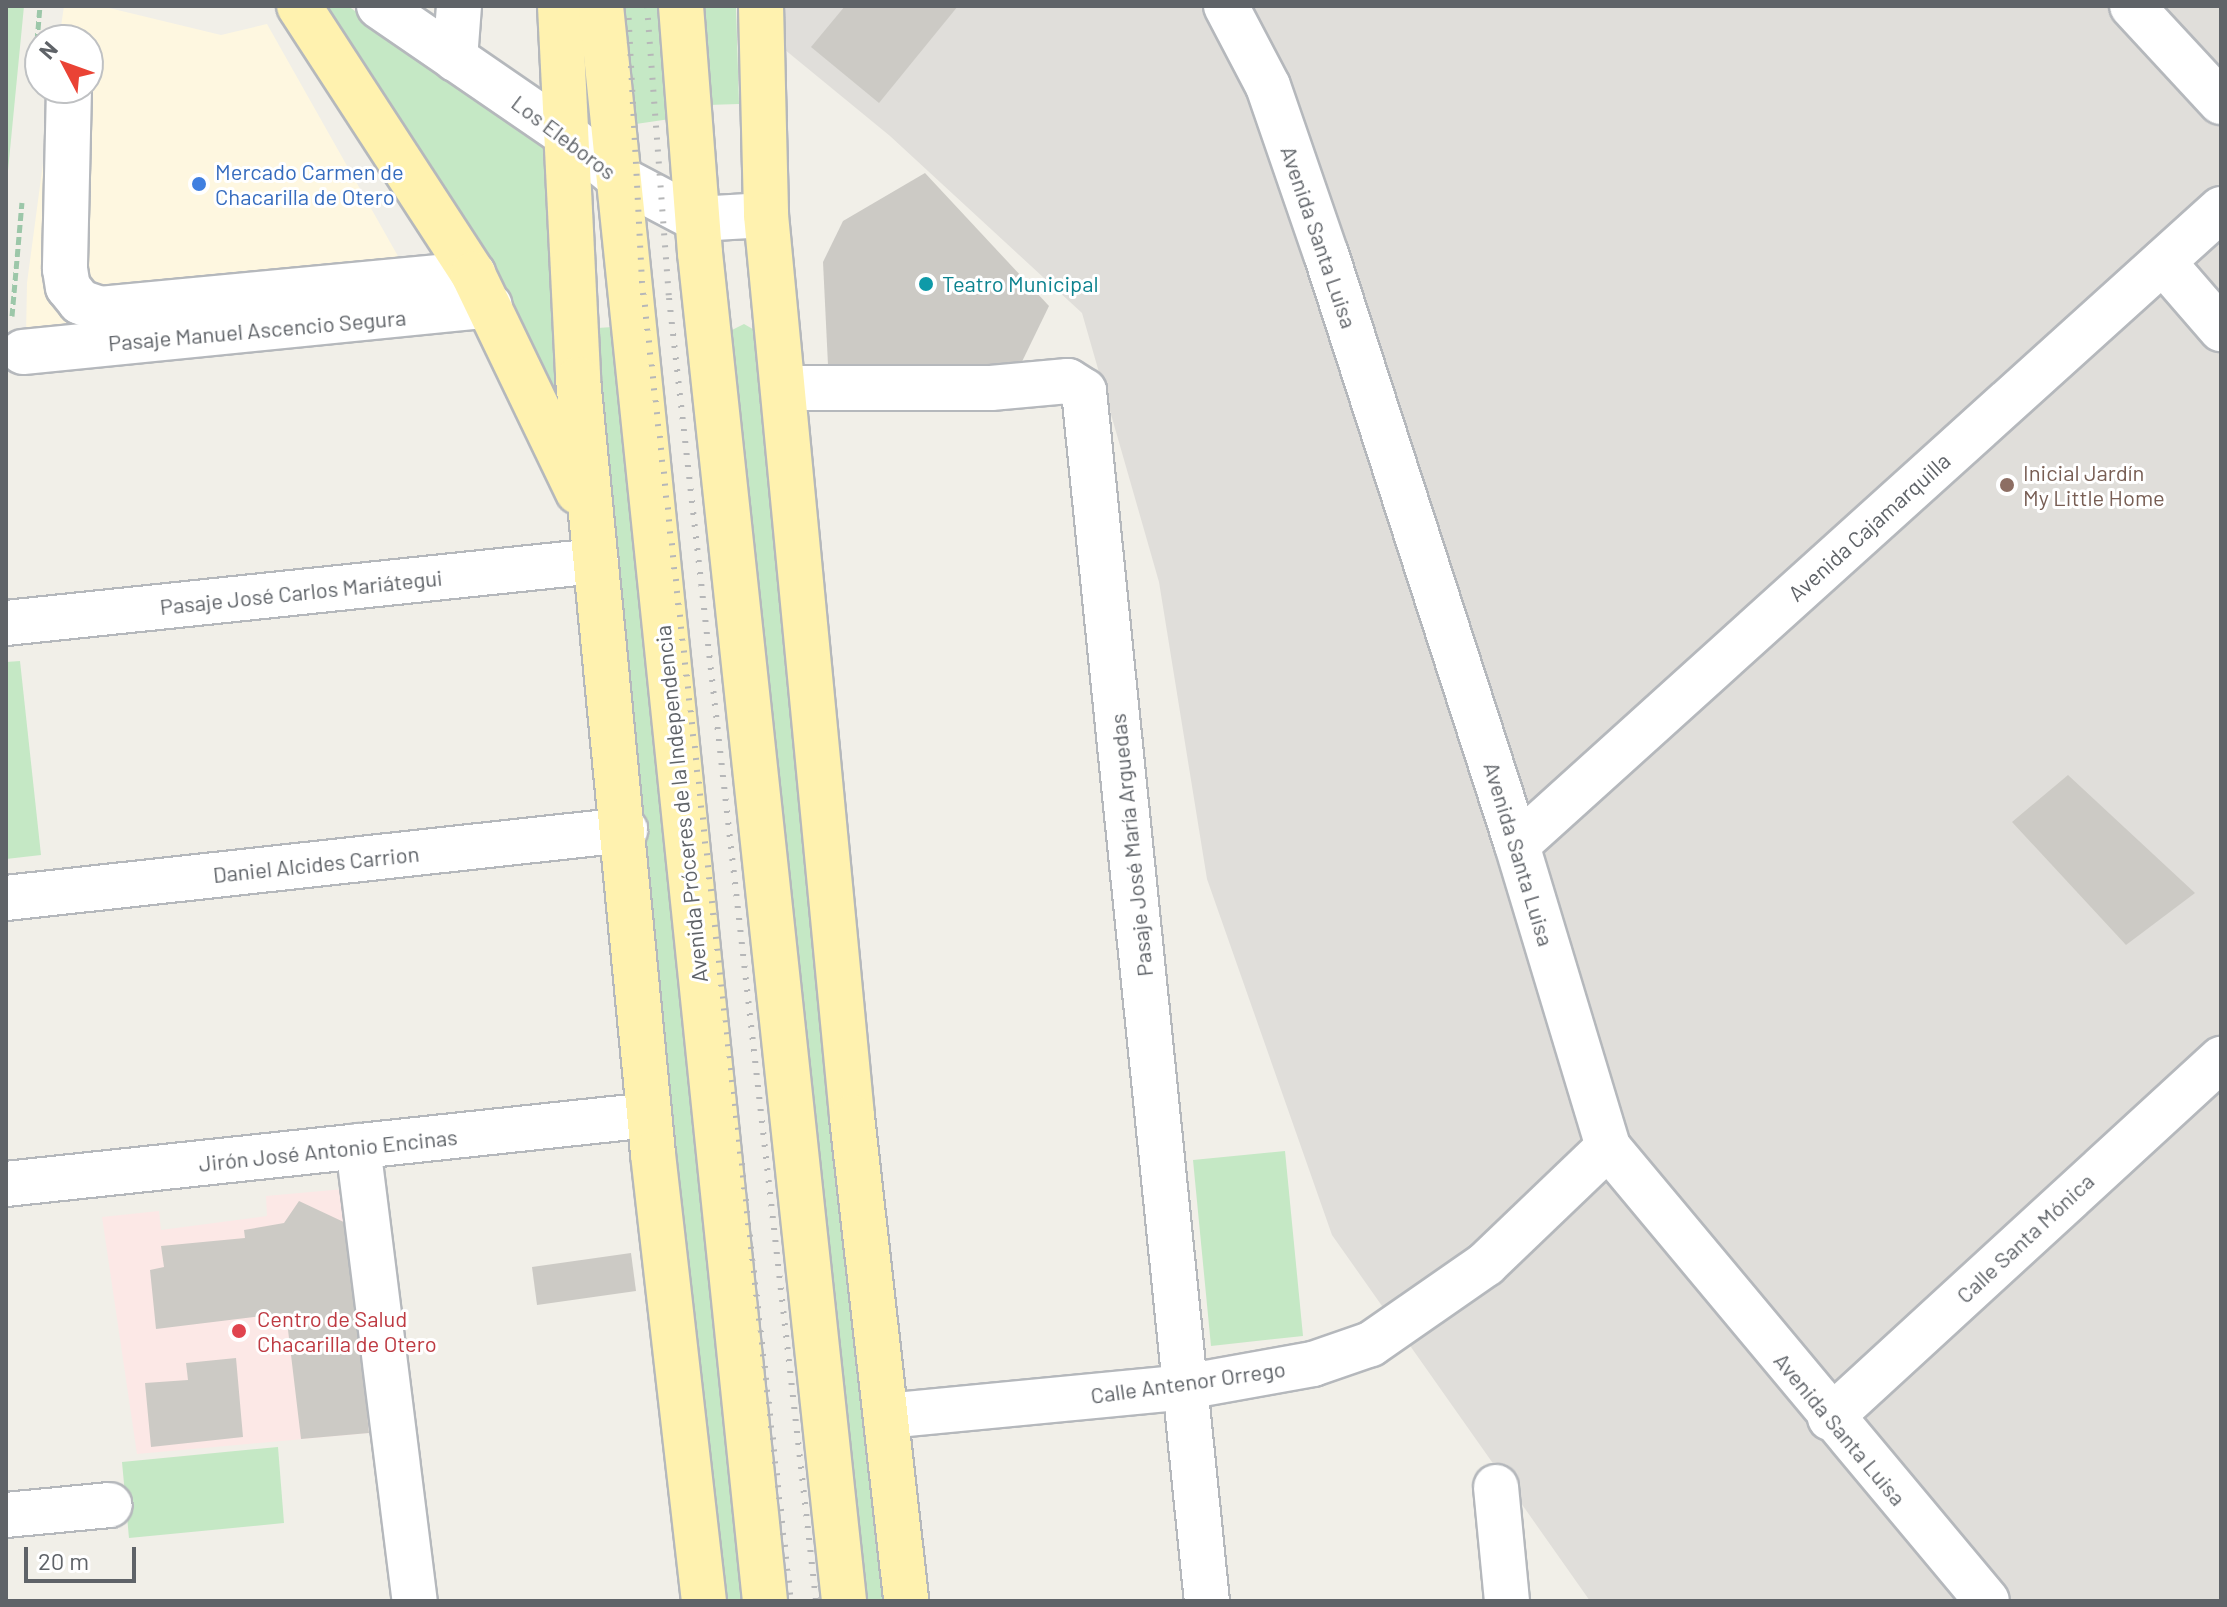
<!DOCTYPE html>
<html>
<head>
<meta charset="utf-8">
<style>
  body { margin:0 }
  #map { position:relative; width:2227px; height:1607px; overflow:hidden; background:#f1efe8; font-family:Barlow,sans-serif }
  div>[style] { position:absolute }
  .commercial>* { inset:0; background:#fef7e0 }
  .industrial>* { inset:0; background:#e0deda }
  .medical>* { inset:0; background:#fce8e6 }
  .green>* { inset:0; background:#c5e8c5 }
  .building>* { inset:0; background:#cccac5 }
  .path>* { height:5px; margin-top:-2.5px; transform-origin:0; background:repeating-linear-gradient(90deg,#9cc7a9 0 8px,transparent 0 12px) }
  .roads { filter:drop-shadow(2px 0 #b5b8bc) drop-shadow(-2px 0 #b5b8bc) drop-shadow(0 2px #b5b8bc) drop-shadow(0 -2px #b5b8bc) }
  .minor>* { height:44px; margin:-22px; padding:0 22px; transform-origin:22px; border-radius:22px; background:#fff }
  .major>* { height:44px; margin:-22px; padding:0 22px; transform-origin:22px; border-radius:22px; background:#fff2af }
  .rail>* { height:6px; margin-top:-3px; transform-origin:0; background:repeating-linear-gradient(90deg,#b6b7b8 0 2px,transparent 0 12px) }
  .dots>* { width:22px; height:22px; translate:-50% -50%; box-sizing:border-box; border:4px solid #fff; border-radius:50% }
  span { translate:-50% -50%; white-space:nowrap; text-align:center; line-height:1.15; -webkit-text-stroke:6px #fff; paint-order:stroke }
  .street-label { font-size:22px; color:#5f6368 }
  .shop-label { font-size:22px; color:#366cbe }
  .left { translate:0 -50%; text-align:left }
  .culture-label { font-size:22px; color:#0d838f }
  .education-label { font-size:22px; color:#785e54 }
  .health-label { font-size:22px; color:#be3a42 }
  .frame { position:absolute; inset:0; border:8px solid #5f6368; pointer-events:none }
  .north { position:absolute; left:24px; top:24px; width:80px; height:80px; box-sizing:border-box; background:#fff; border:2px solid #bfc1c3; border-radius:50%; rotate:311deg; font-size:22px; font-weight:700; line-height:32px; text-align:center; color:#5f6368 }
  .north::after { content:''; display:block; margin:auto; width:28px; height:36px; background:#ea4335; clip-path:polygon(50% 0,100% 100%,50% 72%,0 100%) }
  .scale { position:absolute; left:24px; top:1547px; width:112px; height:36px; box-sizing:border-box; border:4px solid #5f6368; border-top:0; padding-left:10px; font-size:24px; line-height:28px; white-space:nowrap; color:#5f6368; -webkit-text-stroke:6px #fff; paint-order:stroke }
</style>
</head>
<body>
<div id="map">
  <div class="commercial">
    <i style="clip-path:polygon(64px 6px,101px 6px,221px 35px,267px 24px,412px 281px,26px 335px,27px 283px,53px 88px,88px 88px,88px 40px,59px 40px)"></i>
  </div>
  <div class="industrial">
    <i style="clip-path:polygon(772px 6px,2221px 6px,2221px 1601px,1590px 1601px,1332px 1235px,1207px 879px,1159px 582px,1082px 313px,890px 136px,773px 40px)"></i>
  </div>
  <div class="medical">
    <i style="clip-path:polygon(344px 1189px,369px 1433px,137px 1454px,102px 1217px,159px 1211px,161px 1230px,267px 1216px,266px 1196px)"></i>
  </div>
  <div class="green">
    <i style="clip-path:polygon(6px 6px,24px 6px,6px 191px)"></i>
    <i style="clip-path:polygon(323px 6px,348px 6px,553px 152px,565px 420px,448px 193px,330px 27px)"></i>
    <i style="clip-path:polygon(621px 6px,661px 6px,670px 119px,629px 125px)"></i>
    <i style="clip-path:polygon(701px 6px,736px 6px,739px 104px,707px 105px)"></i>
    <i style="clip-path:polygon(744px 324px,758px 332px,894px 1601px,862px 1601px,728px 332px)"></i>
    <i style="clip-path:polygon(613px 327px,753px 1601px,721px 1601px,591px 337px,597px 328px)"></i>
    <i style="clip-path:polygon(20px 661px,41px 855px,6px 859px,6px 662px)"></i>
    <i style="clip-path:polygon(1285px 1151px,1303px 1336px,1211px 1346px,1193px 1160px)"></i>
    <i style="clip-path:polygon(278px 1447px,284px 1523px,129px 1538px,122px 1462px)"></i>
  </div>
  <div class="building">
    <i style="clip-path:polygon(845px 6px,958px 6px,879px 103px,811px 47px)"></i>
    <i style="clip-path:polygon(925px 173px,1049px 306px,1015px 376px,944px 376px,828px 365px,823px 262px,843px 221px)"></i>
    <i style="clip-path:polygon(2068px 775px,2195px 893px,2126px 945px,2012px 822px)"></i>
    <i style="clip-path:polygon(299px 1201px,348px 1224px,369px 1433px,301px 1439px,286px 1313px,156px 1329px,150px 1270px,164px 1267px,161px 1246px,245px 1238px,244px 1230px,284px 1223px)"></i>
    <i style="clip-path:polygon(631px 1253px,636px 1291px,537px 1305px,532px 1267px)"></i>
    <i style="clip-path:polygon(236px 1358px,243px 1437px,151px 1447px,145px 1383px,188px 1380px,186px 1363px)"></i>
  </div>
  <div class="path">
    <i style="left:35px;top:65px;width:59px;rotate:-85.2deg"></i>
    <i style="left:12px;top:316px;width:114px;rotate:-85deg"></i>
  </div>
  <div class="roads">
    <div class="minor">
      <i style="left:379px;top:6px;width:229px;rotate:34.5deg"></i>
      <i style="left:568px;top:136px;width:66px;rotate:39.5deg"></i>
      <i style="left:619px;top:178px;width:88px;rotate:27.7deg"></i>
      <i style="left:697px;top:219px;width:69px;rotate:-3.3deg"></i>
      <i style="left:1226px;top:6px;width:90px;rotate:62.3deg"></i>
      <i style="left:1268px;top:86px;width:178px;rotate:71deg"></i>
      <i style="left:1326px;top:254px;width:621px;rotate:72.09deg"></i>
      <i style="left:1517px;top:845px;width:315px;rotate:73.2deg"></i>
      <i style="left:1608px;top:1147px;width:591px;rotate:50.14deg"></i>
      <i style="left:2132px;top:6px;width:131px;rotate:47.2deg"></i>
      <i style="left:455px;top:59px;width:53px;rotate:-85.7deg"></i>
      <i style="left:69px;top:88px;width:181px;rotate:91.3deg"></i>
      <i style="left:65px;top:269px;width:18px;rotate:81deg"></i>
      <i style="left:68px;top:287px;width:19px;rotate:51deg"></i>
      <i style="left:80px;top:302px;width:21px;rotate:19deg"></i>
      <i style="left:100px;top:309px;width:375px;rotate:-5.4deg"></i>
      <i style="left:2163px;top:262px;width:89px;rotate:49.1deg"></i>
      <i style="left:23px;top:352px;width:469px;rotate:-5.7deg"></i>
      <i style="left:786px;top:388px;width:205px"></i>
      <i style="left:991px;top:388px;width:77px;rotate:-5.2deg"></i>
      <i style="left:1068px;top:381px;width:19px;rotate:32deg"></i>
      <i style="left:1084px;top:391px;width:1216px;rotate:84.2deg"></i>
      <i style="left:6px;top:623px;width:593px;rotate:-6deg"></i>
      <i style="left:1517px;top:845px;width:949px;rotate:-42.09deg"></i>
      <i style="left:6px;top:898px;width:623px;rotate:-6.27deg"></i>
      <i style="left:358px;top:1146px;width:459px;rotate:82.9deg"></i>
      <i style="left:6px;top:1184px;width:647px;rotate:-6.12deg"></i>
      <i style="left:886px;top:1416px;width:300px;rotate:-5.5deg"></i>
      <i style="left:1185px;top:1387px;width:130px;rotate:-10.2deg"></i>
      <i style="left:1313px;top:1364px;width:61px;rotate:-19deg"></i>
      <i style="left:1371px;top:1344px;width:140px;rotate:-34.8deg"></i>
      <i style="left:1486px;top:1264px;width:169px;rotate:-43.8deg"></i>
      <i style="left:1830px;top:1418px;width:531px;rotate:-42.56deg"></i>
      <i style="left:1496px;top:1487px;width:115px;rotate:84.5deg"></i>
      <i style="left:6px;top:1515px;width:104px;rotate:-5.5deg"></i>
    </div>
    <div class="major">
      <i style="left:299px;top:6px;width:320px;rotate:57deg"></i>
      <i style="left:473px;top:274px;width:242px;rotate:64.3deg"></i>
      <i style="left:560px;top:6px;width:373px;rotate:87.2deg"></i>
      <i style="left:578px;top:379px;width:779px;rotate:84.47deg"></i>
      <i style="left:653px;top:1154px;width:450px;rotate:83.5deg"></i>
      <i style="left:601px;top:6px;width:1603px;rotate:84.13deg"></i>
      <i style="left:681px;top:6px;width:248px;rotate:85.6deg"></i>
      <i style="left:700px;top:253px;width:1356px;rotate:83.9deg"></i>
      <i style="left:761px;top:6px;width:209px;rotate:88.6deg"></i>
      <i style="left:766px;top:215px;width:906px;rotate:84.55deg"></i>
      <i style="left:852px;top:1117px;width:487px;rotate:83.6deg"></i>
    </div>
  </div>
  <div class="rail">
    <i style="left:628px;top:6px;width:275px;rotate:87.1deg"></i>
    <i style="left:642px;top:281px;width:1328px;rotate:83.56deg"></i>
    <i style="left:647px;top:6px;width:293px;rotate:85.7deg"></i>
    <i style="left:669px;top:298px;width:1311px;rotate:83.56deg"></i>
  </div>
  <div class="dots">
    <i style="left:199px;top:184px;background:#3f7fe0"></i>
    <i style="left:926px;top:284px;background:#0f9aa8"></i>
    <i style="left:2007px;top:485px;background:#8d6e63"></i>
    <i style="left:239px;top:1331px;background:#e0444e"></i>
  </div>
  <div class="street-label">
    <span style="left:564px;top:137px;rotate:37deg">Los Eleboros</span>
    <span style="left:1319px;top:237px;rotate:71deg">Avenida Santa Luisa</span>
    <span style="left:257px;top:330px;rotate:-5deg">Pasaje Manuel Ascencio Segura</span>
    <span style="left:1869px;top:527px;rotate:-42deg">Avenida Cajamarquilla</span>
    <span style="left:301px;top:592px;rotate:-6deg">Pasaje José Carlos Mariátegui</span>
    <span style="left:681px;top:804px;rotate:-96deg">Avenida Próceres de la Independencia</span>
    <span style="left:1131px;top:845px;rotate:-96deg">Pasaje José María Arguedas</span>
    <span style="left:1519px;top:854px;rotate:73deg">Avenida Santa Luisa</span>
    <span style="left:316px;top:864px;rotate:-6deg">Daniel Alcides Carrion</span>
    <span style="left:328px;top:1150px;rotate:-6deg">Jirón José Antonio Encinas</span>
    <span style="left:2025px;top:1238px;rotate:-43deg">Calle Santa Mónica</span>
    <span style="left:1188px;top:1382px;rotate:-8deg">Calle Antenor Orrego</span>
    <span style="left:1840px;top:1429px;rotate:50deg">Avenida Santa Luisa</span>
  </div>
  <div class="shop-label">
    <span class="left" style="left:215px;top:184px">Mercado Carmen de<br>Chacarilla de Otero</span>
  </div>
  <div class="culture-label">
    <span class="left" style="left:942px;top:284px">Teatro Municipal</span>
  </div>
  <div class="education-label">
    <span class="left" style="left:2023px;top:485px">Inicial Jardín<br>My Little Home</span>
  </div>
  <div class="health-label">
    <span class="left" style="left:257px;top:1331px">Centro de Salud<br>Chacarilla de Otero</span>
  </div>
  <div class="frame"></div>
  <div class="north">N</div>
  <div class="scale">20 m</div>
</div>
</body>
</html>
